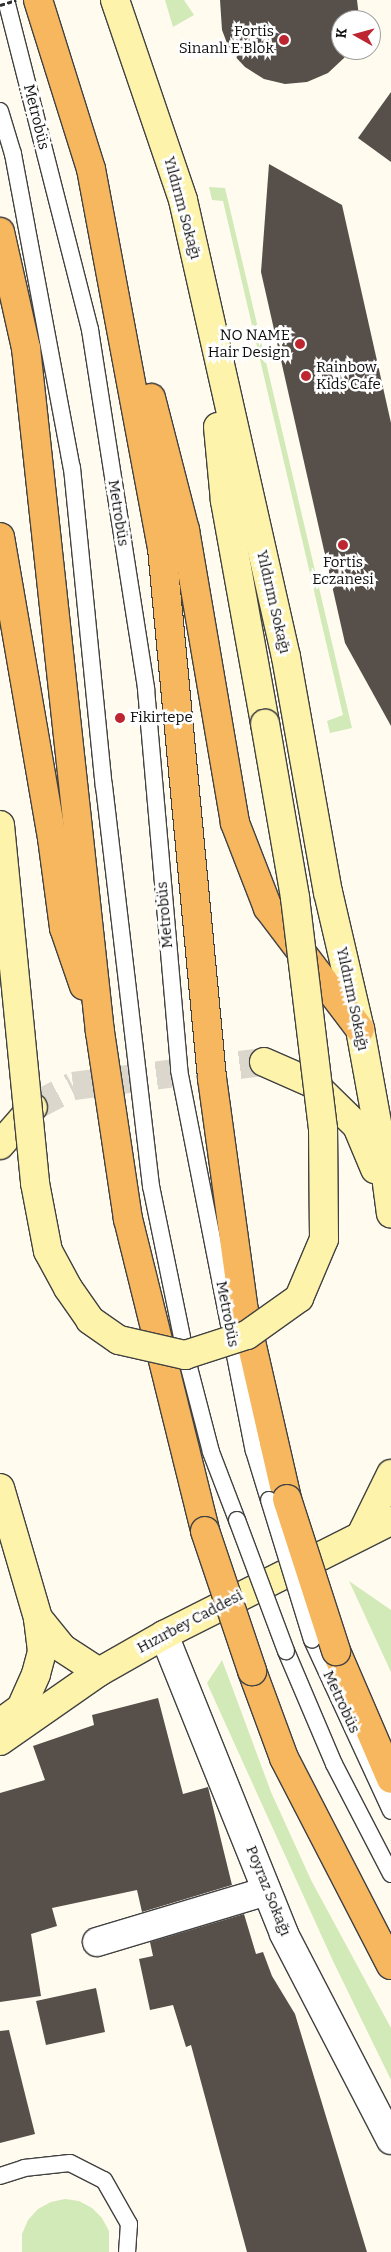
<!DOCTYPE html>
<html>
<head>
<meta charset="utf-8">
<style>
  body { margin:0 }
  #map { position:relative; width:391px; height:2252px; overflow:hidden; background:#fffbef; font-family:Bitter,serif }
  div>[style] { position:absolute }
  .green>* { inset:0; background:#d2e9b8 }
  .building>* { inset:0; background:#564f4a }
  .secondary-tunnel>* { height:28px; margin-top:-14px; transform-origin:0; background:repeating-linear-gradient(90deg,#dbd7cd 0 28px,transparent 0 42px) }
  .roads { filter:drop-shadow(1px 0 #414141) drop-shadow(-1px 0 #414141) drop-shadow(0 1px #414141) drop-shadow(0 -1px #414141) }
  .service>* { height:16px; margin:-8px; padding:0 8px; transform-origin:8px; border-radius:8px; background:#fff }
  .minor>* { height:28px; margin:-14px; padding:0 14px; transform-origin:14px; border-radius:14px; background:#fff }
  .secondary>* { height:28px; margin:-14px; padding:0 14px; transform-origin:14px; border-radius:14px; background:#fef3aa }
  .trunk>* { height:28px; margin:-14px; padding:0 14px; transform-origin:14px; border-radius:14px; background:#f6b75f }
  .path-bridge>* { height:3px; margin-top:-1.5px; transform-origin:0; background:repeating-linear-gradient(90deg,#303030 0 5px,transparent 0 7.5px) }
  .bridges { filter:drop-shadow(1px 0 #414141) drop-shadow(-1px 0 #414141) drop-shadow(0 1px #414141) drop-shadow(0 -1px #414141) }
  .service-bridge>* { height:16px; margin:-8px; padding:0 8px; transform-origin:8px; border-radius:8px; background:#fff }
  .secondary-bridge>* { height:28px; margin:-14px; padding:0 14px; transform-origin:14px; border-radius:14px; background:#fef3aa }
  .trunk-bridge>* { height:28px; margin:-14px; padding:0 14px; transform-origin:14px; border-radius:14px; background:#f6b75f }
  .dots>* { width:14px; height:14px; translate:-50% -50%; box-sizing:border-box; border:2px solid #fff; border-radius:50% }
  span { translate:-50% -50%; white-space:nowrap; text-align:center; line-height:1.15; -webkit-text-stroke:5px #fff; paint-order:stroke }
  .poi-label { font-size:15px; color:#0e0e0e }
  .right { translate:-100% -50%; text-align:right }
  .left { translate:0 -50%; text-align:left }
  .street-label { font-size:15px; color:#0e0e0e }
  .north { position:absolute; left:331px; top:10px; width:50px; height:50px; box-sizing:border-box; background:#fff; border:1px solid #9f9f9f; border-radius:50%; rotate:277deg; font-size:14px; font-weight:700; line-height:20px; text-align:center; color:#0e0e0e }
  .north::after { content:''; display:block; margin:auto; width:18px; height:22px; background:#bd2630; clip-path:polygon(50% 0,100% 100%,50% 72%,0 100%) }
</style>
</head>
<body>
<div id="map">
  <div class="green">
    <i style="clip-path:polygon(165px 0,184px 0,194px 15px,173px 27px)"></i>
    <i style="clip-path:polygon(209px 187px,225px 188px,352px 728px,330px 733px,327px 721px,343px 715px,223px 201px,212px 200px)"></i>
    <i style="clip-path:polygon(349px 1581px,391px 1610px,391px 1672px)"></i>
    <i style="clip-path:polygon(222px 1660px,271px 1792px,311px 1880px,391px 2028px,391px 2080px,333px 1961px,207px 1683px)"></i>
    <i style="clip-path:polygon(65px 2199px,79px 2201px,92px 2208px,102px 2218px,109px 2231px,109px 2252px,22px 2252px,22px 2234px,28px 2220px,38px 2209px,51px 2202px)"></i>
  </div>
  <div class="building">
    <i style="clip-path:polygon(220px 0,357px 0,359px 17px,358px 20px,341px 20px,341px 50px,348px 50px,344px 58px,328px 73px,307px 82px,285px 84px,264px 79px,245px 67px,230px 51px,222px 30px)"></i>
    <i style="clip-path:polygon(391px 92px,391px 162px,358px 138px)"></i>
    <i style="clip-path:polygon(269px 164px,342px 205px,391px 423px,391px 726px,345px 643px,261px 272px)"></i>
    <i style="clip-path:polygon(158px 1698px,183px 1794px,208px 1787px,232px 1885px,142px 1912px,137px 1890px,52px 1908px,57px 1926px,31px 1934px,41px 1996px,0 2002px,0 1793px,45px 1780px,33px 1746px,94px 1725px,92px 1715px)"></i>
    <i style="clip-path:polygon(244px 1914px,256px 1954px,263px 1952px,272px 1976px,295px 2014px,367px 2252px,247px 2252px,191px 2045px,186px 2047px,173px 2005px,150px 2010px,139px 1959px,153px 1956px,150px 1942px)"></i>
    <i style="clip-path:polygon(96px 1988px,105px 2032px,46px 2045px,36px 2001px)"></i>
    <i style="clip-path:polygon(9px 2030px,35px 2134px,0 2143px,0 2031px)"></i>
  </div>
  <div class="secondary-tunnel">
    <i style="left:33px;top:1107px;width:45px;rotate:-27.7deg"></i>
    <i style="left:73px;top:1086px;width:193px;rotate:-7.2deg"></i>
  </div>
  <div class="roads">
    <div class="service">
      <i style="left:6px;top:0;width:341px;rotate:75.7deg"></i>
      <i style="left:90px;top:330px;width:363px;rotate:81.1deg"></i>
      <i style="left:146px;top:689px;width:382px;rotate:85deg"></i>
      <i style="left:179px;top:1070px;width:388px;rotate:78.9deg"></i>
      <i style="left:254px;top:1451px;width:51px;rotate:73deg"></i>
      <i style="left:0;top:111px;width:45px;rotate:73.2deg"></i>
      <i style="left:13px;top:154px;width:319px;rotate:79.4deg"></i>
      <i style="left:72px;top:468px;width:320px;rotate:84.3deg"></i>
      <i style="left:104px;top:786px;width:403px;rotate:83.3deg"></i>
      <i style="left:151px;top:1186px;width:169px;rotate:78.4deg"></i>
      <i style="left:185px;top:1352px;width:103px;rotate:75.4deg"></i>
      <i style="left:211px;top:1452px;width:73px;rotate:69.1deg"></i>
      <i style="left:312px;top:1640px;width:188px;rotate:65.2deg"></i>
      <i style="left:286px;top:1651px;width:123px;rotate:67deg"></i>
      <i style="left:334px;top:1764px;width:124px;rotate:62.6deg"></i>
      <i style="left:0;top:2176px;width:25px;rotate:-18deg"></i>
      <i style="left:24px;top:2168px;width:46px;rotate:-6.2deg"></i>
      <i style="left:70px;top:2163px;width:38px;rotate:27deg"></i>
      <i style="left:104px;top:2180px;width:51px;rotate:60.4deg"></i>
      <i style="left:129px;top:2224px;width:28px;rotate:94deg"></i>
    </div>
    <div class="minor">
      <i style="left:164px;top:1635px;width:322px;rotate:68.1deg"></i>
      <i style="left:284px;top:1934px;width:232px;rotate:62.6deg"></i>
      <i style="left:97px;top:1942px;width:177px;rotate:-16.7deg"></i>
    </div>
    <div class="secondary">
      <i style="left:115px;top:0;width:211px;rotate:71.2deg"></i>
      <i style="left:183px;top:200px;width:468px;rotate:77.3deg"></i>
      <i style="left:286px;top:657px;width:239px;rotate:79.9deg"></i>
      <i style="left:328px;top:892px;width:141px;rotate:76.9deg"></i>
      <i style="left:360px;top:1029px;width:134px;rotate:79.7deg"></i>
      <i style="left:384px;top:1161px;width:53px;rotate:82.5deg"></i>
      <i style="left:218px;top:427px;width:74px;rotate:84.6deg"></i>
      <i style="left:225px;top:501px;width:227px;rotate:79.8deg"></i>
      <i style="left:264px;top:1062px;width:55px;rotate:23.7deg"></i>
      <i style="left:314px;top:1084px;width:60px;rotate:44.3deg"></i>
      <i style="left:357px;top:1126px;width:47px;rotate:67.3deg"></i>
      <i style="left:0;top:1145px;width:50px;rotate:-49deg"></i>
      <i style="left:0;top:1488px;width:135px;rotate:73.7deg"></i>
      <i style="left:38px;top:1618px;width:38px;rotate:51deg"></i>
      <i style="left:62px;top:1648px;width:44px;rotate:33deg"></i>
      <i style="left:361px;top:1535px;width:68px;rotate:-63.8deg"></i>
      <i style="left:0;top:1723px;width:26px;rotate:-36deg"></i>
      <i style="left:21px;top:1708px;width:37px;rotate:-66deg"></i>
      <i style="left:36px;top:1674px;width:24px;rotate:-75deg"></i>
      <i style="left:42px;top:1651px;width:33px;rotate:-97deg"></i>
      <i style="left:0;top:1741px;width:121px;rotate:-34.9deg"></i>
      <i style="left:99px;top:1672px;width:75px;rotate:-29.6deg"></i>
      <i style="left:164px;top:1635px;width:254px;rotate:-26.7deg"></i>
    </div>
    <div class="trunk">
      <i style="left:38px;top:0;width:177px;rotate:72.6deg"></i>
      <i style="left:91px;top:169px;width:386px;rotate:79.4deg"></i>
      <i style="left:162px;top:548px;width:532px;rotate:84.61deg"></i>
      <i style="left:212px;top:1078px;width:235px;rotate:82.2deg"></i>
      <i style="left:244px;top:1311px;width:193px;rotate:77.1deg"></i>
      <i style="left:0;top:232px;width:119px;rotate:77.4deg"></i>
      <i style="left:26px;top:348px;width:688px;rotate:83.83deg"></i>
      <i style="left:100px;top:1032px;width:189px;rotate:81.5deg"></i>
      <i style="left:128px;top:1219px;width:321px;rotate:76.1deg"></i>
      <i style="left:151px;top:398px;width:136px;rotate:75.6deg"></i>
      <i style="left:185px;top:530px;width:297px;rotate:80.3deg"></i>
      <i style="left:235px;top:823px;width:91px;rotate:68.8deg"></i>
      <i style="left:268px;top:908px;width:152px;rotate:52.8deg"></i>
      <i style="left:0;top:537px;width:305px;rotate:80.2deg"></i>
      <i style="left:52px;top:838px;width:91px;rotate:82.4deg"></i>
      <i style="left:64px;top:928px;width:61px;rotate:71deg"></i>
      <i style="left:336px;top:1651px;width:139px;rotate:66.7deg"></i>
      <i style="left:252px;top:1671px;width:93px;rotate:69.8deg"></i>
      <i style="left:284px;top:1758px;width:233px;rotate:62.7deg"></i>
    </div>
  </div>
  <div class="path-bridge">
    <i style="left:0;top:5px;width:17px;rotate:-17deg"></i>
  </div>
  <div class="bridges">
    <div class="service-bridge">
      <i style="left:269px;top:1500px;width:146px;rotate:72.9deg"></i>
      <i style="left:237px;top:1520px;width:140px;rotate:69.5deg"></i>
    </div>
    <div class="secondary-bridge">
      <i style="left:0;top:825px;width:360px;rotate:84.4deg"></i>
      <i style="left:35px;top:1183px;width:69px;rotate:79.2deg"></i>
      <i style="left:48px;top:1251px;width:42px;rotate:61.6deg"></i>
      <i style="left:68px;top:1288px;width:39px;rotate:55deg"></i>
      <i style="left:90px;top:1320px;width:35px;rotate:35deg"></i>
      <i style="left:119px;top:1340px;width:68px;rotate:12.8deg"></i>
      <i style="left:185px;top:1355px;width:65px;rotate:-17.9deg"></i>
      <i style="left:247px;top:1335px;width:64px;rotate:-35.4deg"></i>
      <i style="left:299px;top:1298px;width:64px;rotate:-67deg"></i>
      <i style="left:324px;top:1239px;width:110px;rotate:-90.5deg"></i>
      <i style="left:323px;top:1129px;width:234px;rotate:-96.9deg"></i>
      <i style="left:295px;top:897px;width:176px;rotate:-99.8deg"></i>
    </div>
    <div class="trunk-bridge">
      <i style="left:287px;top:1499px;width:160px;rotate:72.1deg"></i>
      <i style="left:205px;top:1531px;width:148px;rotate:71.4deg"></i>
    </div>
  </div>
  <div class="dots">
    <i style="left:284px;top:40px;background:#bd2630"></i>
    <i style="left:300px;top:344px;background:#bd2630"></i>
    <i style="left:306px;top:376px;background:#bd2630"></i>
    <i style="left:343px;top:545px;background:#bd2630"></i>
    <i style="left:120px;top:718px;background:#bd2630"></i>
  </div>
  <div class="poi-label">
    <span class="right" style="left:274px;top:40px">Fortis<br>Sinanlı E Blok</span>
    <span class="right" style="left:290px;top:344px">NO NAME<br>Hair Design</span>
    <span class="left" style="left:316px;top:376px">Rainbow<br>Kids Cafe</span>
    <span style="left:343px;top:571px">Fortis<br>Eczanesi</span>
    <span class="left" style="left:130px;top:718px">Fikirtepe</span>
  </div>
  <div class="street-label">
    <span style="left:36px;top:117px;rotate:76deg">Metrobüs</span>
    <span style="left:182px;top:208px;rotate:75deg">Yıldırım Sokağı</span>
    <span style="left:118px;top:513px;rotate:81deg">Metrobüs</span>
    <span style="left:273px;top:602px;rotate:77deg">Yıldırım Sokağı</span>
    <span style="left:165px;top:915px;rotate:-95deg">Metrobüs</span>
    <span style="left:352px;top:999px;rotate:78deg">Yıldırım Sokağı</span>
    <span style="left:227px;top:1314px;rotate:79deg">Metrobüs</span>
    <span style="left:190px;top:1622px;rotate:-28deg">Hızırbey Caddesi</span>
    <span style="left:341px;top:1702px;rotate:65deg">Metrobüs</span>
    <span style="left:268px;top:1891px;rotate:68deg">Poyraz Sokağı</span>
  </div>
  <div class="north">K</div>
</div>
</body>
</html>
